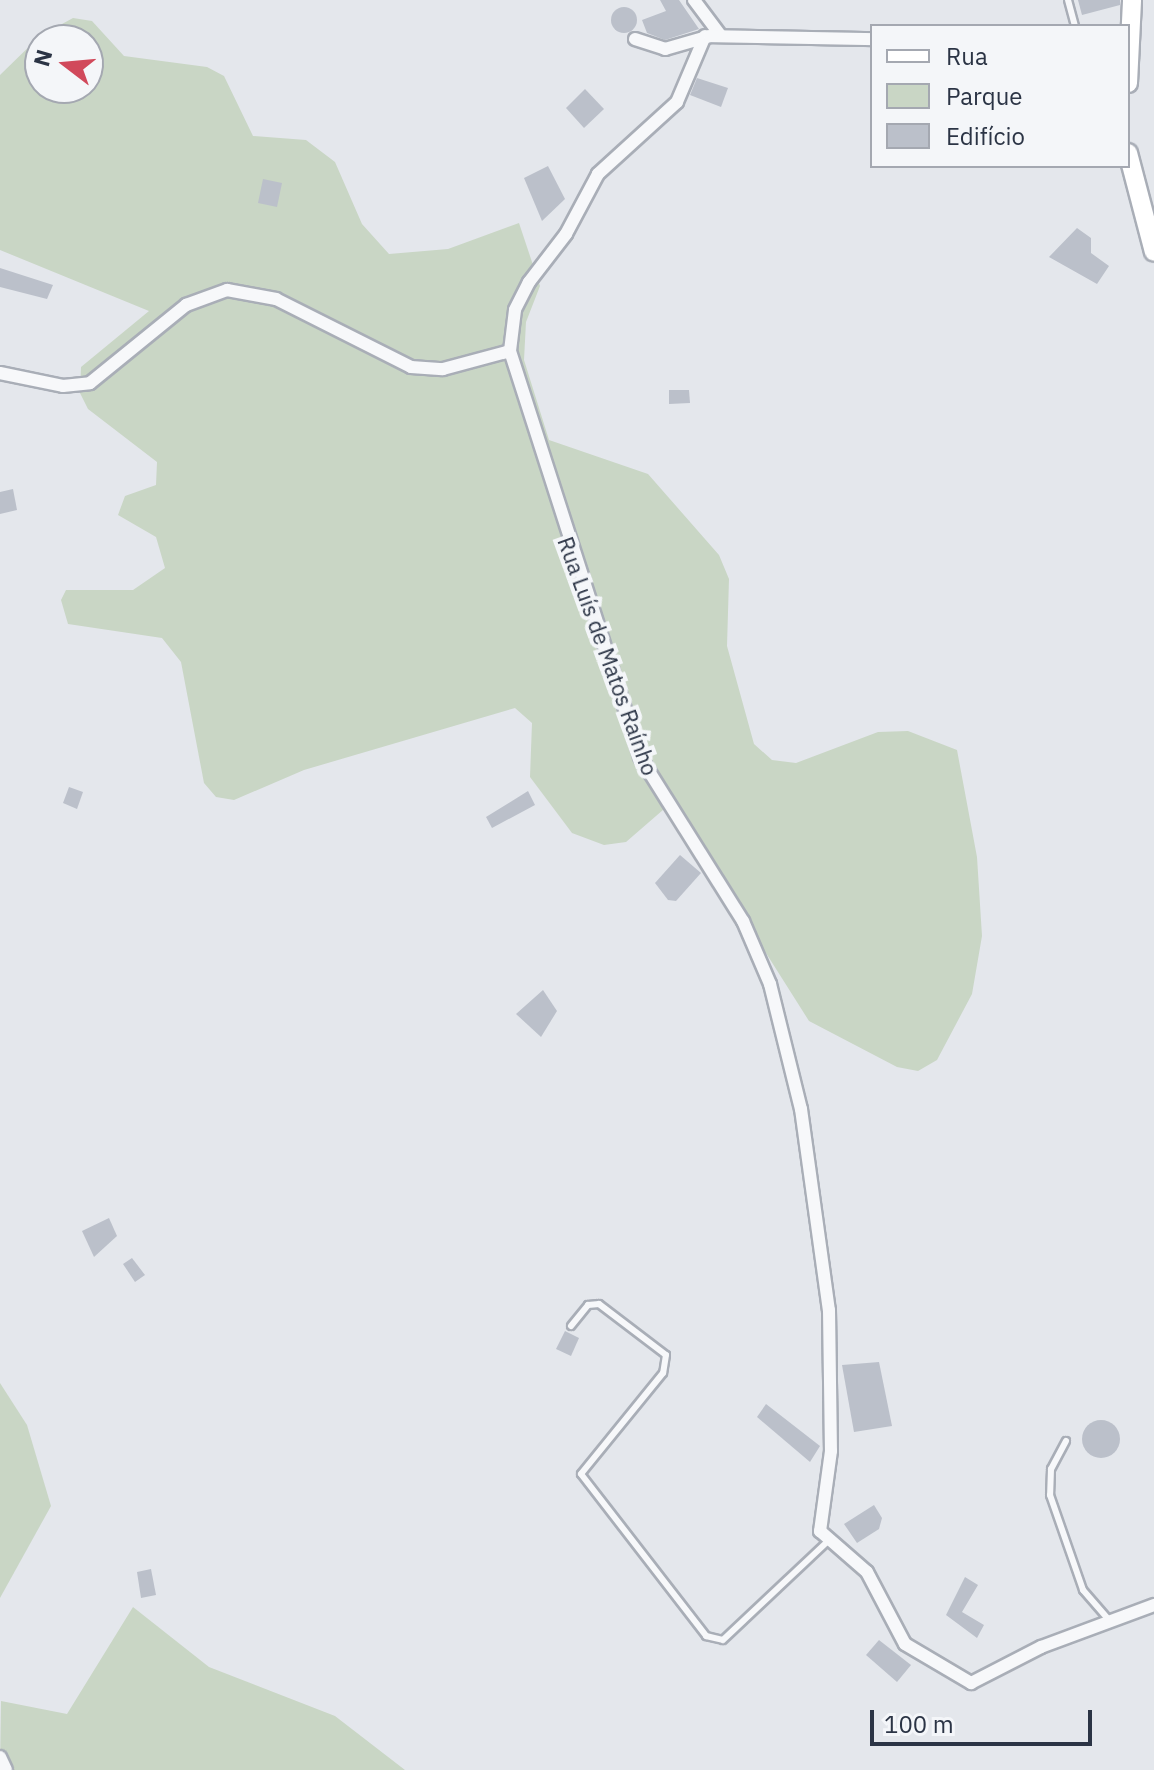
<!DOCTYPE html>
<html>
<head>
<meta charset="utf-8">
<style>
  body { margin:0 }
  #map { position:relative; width:1154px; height:1770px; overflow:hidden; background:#e4e7ec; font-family:"IBM Plex Sans",sans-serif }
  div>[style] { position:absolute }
  .green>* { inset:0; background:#c9d6c5 }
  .building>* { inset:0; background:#bbc0ca }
  .round { border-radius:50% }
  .roads { filter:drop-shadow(2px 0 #a9aeb7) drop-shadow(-2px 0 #a9aeb7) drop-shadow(0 2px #a9aeb7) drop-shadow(0 -2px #a9aeb7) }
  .service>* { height:6px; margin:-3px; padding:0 3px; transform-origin:3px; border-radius:3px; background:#f7f8fa }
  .minor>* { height:12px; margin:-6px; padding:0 6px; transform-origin:6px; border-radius:6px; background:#f7f8fa }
  .secondary>* { height:18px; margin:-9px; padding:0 9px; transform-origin:9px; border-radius:9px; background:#fff }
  span { translate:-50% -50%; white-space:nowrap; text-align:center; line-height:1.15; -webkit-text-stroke:8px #f4f6f9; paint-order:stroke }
  .street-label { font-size:22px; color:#2b3445 }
  .legend { position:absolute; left:870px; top:24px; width:260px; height:144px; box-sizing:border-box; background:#f4f6f9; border:2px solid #a4a8b1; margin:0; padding:10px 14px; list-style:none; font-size:24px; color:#2b3445 }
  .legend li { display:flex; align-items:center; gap:16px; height:40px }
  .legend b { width:40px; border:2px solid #a4a8b1 }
  .north { position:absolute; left:24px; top:24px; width:80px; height:80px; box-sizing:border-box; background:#f4f6f9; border:2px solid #a4a8b1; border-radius:50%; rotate:286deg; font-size:22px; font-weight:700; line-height:32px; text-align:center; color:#2b3445 }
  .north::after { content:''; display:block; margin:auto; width:28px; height:36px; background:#d1495b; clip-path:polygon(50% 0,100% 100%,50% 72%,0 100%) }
  .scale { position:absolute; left:870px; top:1710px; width:222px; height:36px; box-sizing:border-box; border:4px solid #2b3445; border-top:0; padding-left:10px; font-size:24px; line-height:28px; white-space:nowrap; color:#2b3445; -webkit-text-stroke:6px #f4f6f9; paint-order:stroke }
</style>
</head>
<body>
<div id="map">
  <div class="green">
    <i style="clip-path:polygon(evenodd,73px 18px,92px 21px,124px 56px,207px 67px,224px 76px,253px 136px,306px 140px,335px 162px,362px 224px,389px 254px,448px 249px,519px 223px,540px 286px,526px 322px,524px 360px,549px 440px,648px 474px,719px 555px,729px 579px,727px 646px,754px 744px,772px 760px,796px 763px,878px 732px,908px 731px,957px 750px,977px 857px,982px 936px,972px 994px,937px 1060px,918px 1071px,897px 1067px,809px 1021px,671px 803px,626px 842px,604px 845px,572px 833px,530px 777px,532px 723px,515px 708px,304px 770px,234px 800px,216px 797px,204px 783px,181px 662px,162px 638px,68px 624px,61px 600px,66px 590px,133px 590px,165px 568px,156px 537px,118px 515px,125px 496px,156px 485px,157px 462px,88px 409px,80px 393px,81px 367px,149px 311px,0 250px,0 75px,40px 36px,73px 18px,40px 40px,88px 40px,88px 88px,40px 88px,40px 40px)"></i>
    <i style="clip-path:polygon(0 1383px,27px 1425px,51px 1506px,0 1598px)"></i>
    <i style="clip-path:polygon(133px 1607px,209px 1667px,335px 1716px,405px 1770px,0 1770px,1px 1701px,67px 1714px)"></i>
  </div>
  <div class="building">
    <i style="clip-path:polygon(660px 0,679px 0,699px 29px,665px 40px,647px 33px,642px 20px,666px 11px)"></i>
    <i style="clip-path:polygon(1078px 0,1120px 0,1120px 5px,1082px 15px)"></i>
    <i class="round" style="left:611px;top:7px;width:26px;height:26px"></i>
    <i style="clip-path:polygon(697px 78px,728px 88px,721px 107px,690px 95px)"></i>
    <i style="clip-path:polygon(585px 89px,604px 109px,584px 128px,566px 108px)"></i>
    <i style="clip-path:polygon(548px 166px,565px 199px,542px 221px,524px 178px)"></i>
    <i style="clip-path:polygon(263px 179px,282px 183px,277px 207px,258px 203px)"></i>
    <i style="clip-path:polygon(1077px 228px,1091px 238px,1091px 253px,1109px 266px,1097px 284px,1049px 257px)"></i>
    <i style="clip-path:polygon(0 268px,53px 285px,47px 299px,0 287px)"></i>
    <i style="clip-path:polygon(669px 390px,689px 390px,690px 403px,669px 404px)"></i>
    <i style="clip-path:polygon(13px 489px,17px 510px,0 514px,0 492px)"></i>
    <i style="clip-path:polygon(69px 787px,83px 792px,77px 809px,63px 803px)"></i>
    <i style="clip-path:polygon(528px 791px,535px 805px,492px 828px,486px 817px)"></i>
    <i style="clip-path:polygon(680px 855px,701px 873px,676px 901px,668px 900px,655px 883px)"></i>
    <i style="clip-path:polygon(543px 990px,557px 1011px,541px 1037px,516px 1014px)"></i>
    <i style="clip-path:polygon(109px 1218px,117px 1236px,94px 1257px,82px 1231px)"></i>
    <i style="clip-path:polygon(132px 1258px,145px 1275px,135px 1282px,123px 1264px)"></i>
    <i style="clip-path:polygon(565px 1331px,579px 1338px,571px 1356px,556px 1349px)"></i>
    <i style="clip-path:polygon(879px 1362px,892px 1426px,854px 1432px,842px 1365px)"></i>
    <i style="clip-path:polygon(766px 1404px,820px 1446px,810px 1462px,757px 1417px)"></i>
    <i class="round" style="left:1082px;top:1420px;width:38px;height:38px"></i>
    <i style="clip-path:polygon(874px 1505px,882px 1518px,879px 1529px,857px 1543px,844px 1524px)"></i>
    <i style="clip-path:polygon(151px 1569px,156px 1595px,141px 1598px,137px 1572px)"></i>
    <i style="clip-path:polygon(965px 1577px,978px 1585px,962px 1612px,984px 1625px,977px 1638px,946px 1615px)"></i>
    <i style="clip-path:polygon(879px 1640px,911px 1665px,897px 1682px,866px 1655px)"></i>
  </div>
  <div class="roads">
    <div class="service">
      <i style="left:1068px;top:0;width:27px;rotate:75deg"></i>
      <i style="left:571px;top:1326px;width:27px;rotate:-51deg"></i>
      <i style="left:588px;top:1305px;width:11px;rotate:-5deg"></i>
      <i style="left:599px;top:1304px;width:84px;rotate:37.3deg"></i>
      <i style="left:666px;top:1355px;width:18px;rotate:99deg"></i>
      <i style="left:663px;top:1373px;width:130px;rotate:129.1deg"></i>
      <i style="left:581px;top:1474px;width:205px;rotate:52.3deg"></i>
      <i style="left:706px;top:1636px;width:17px;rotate:13deg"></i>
      <i style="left:723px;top:1640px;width:143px;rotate:-43.3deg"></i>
      <i style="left:1066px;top:1441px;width:32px;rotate:118deg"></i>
      <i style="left:1051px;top:1469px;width:26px;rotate:92deg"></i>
      <i style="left:1050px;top:1495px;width:101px;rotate:70.8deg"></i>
      <i style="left:1083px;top:1590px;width:40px;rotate:49deg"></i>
    </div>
    <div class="minor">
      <i style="left:694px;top:0;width:45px;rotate:53.1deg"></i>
      <i style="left:705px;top:36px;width:72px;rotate:113deg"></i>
      <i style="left:677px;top:102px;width:107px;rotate:137.7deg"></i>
      <i style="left:598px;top:174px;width:68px;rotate:118.1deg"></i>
      <i style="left:566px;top:234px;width:61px;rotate:127.6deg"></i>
      <i style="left:529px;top:282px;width:31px;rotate:117deg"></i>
      <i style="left:515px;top:310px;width:41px;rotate:97deg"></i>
      <i style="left:510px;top:351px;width:426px;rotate:72.2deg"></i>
      <i style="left:640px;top:757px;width:194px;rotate:57.9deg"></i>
      <i style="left:743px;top:921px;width:69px;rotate:66.8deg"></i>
      <i style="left:770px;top:984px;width:129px;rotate:76.1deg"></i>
      <i style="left:801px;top:1109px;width:203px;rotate:82.1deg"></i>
      <i style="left:829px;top:1310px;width:141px;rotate:89.2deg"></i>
      <i style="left:831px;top:1451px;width:81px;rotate:97.8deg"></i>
      <i style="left:820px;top:1531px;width:62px;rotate:41.1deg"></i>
      <i style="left:867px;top:1572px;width:81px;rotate:62.2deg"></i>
      <i style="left:905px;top:1644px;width:77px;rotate:30.6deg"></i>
      <i style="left:971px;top:1683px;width:79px;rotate:-27.2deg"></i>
      <i style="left:1041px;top:1647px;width:121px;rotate:-20.4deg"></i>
      <i style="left:635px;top:39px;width:32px;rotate:18deg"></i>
      <i style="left:665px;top:49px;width:47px;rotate:-16.1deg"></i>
      <i style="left:710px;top:36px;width:162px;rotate:1.1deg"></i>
      <i style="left:0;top:373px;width:64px;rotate:11.7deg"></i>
      <i style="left:63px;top:386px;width:27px;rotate:-6deg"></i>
      <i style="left:90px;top:383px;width:124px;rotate:-39.1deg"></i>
      <i style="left:186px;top:305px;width:44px;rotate:-20.1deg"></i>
      <i style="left:227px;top:290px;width:50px;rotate:10.4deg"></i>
      <i style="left:276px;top:299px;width:151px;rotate:26.7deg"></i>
      <i style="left:411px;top:367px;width:32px;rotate:4deg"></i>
      <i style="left:443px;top:369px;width:69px;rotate:-15deg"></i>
      <i style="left:0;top:1757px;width:14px;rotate:65deg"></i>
    </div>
    <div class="secondary">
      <i style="left:1128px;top:83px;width:83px;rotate:-87.2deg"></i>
      <i style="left:1128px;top:153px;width:102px;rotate:75.3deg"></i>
    </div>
  </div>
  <div class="street-label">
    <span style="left:608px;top:656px;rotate:70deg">Rua Luís de Matos Raínho</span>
  </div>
  <ul class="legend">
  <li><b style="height:10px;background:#fff"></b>Rua</li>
  <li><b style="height:22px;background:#c9d6c5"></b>Parque</li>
  <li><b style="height:22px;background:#bbc0ca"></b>Edifício</li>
  </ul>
  <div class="north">N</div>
  <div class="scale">100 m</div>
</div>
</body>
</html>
